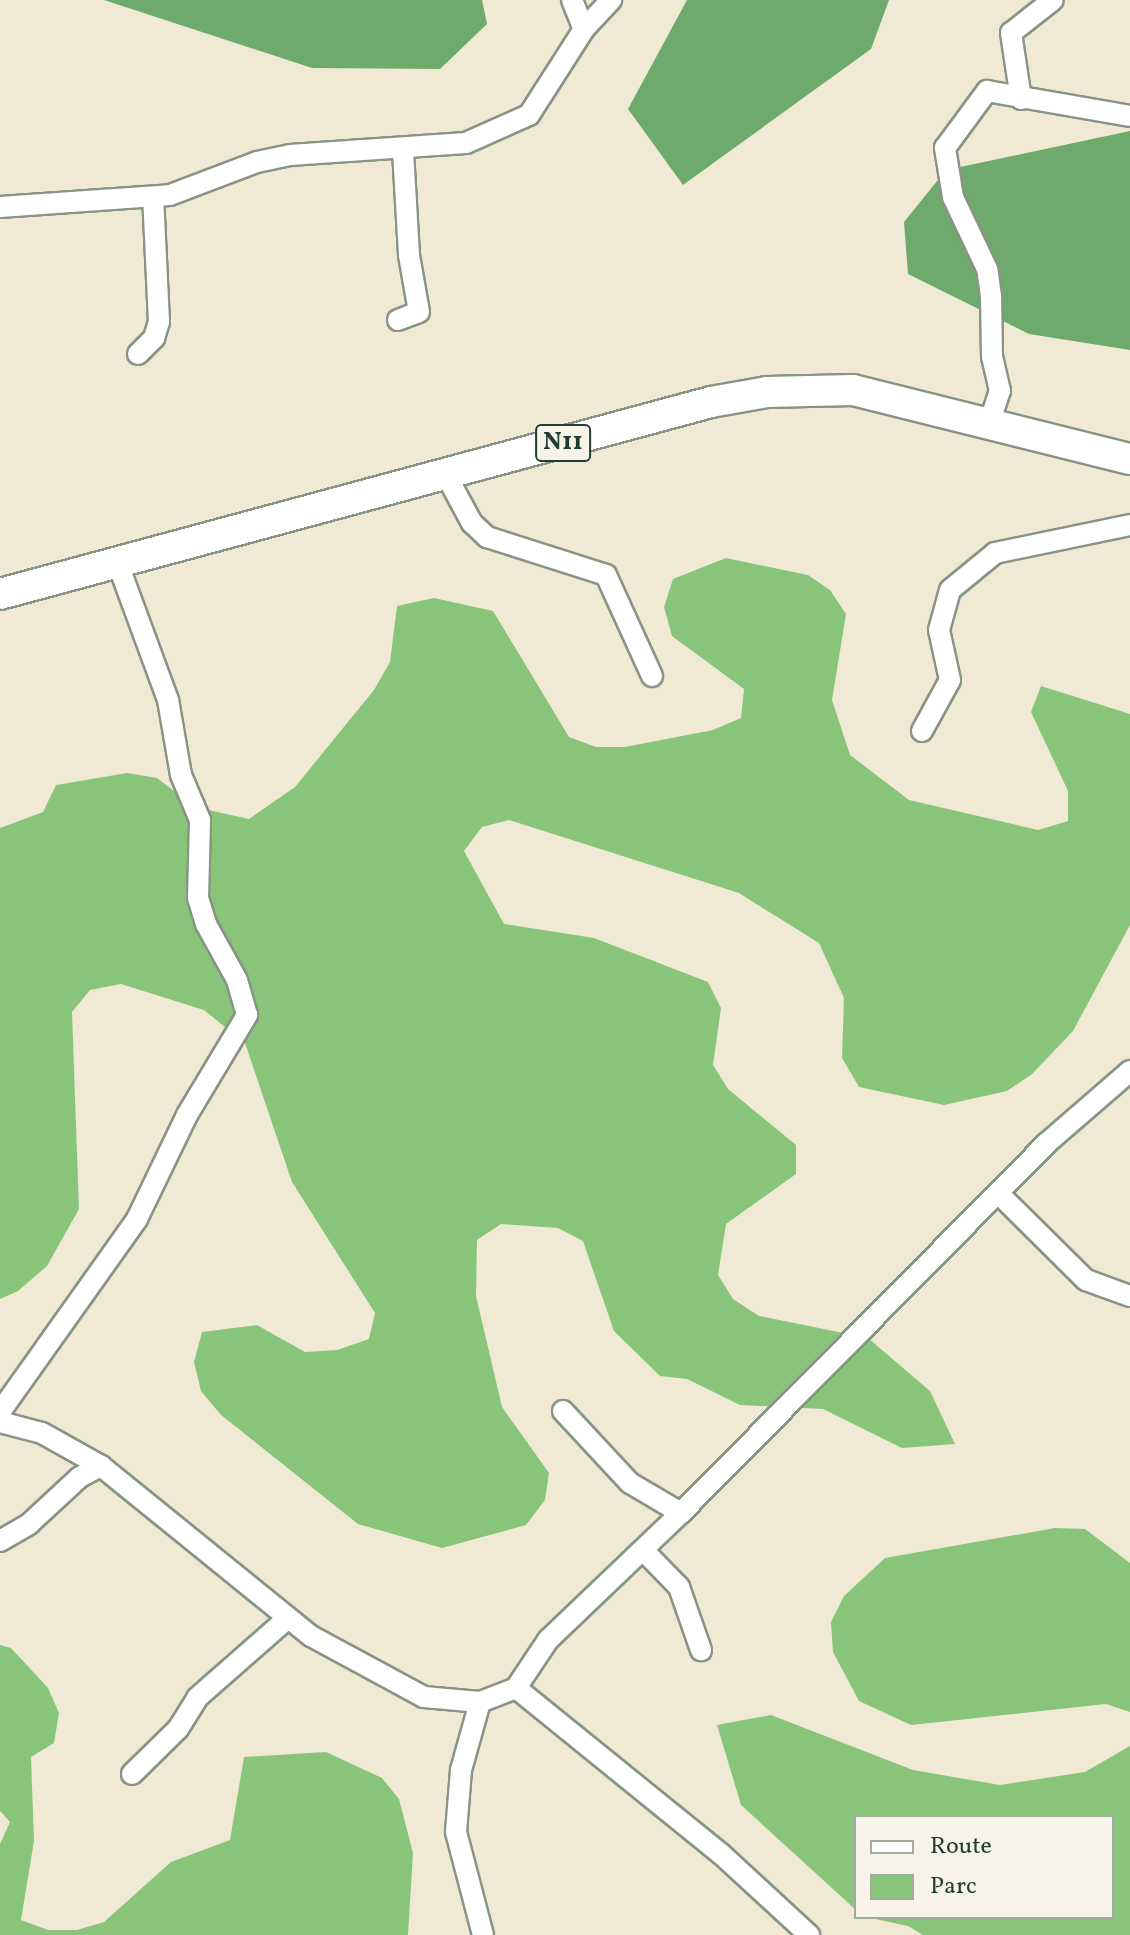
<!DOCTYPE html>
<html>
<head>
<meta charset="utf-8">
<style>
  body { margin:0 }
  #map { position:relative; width:1130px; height:1935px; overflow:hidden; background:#f0ead4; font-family:Vollkorn,serif }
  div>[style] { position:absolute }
  .green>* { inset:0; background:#88c57b }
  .forest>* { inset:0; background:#6eaa6b }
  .roads { filter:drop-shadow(2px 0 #889484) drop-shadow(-2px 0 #889484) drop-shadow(0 2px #889484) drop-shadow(0 -2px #889484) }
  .minor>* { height:20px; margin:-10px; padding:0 10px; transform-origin:10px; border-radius:10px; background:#fff }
  .highway>* { height:30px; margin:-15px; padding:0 15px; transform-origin:15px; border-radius:15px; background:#fff }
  span { translate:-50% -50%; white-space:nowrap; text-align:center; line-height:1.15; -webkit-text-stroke:6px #f7f3e8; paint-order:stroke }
  .shield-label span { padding:2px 6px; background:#f7f3e8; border:2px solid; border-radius:6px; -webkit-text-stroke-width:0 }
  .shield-label { font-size:26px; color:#1f3d34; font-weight:700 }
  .legend { position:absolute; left:854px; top:1815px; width:260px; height:104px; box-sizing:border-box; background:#f7f3e8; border:2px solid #a1aaa0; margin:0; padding:10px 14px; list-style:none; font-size:24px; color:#1f3d34 }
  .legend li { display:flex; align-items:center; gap:16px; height:40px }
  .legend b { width:40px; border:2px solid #a1aaa0 }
</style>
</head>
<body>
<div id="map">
  <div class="green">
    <i style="clip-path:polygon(726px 558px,808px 575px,830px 590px,846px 614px,832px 700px,850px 755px,909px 800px,1038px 830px,1068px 821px,1068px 791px,1031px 712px,1041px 686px,1130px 714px,1130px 925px,1073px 1031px,1032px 1074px,1007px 1091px,944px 1105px,859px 1087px,842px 1058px,844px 998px,819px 943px,739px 893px,509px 820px,482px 827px,464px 851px,504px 924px,594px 938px,708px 982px,721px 1008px,713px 1065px,728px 1089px,796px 1145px,796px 1174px,726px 1224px,718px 1275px,733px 1299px,759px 1316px,868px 1338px,930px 1391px,955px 1444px,902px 1448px,823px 1409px,740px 1405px,687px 1379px,660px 1376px,614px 1331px,583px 1241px,558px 1228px,501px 1224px,477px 1240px,476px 1296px,502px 1407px,549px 1473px,545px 1500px,526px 1525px,442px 1548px,358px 1524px,221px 1415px,201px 1391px,194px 1362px,202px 1332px,257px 1325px,305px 1352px,337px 1350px,369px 1339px,375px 1313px,292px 1182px,241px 1031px,231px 1032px,204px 1010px,121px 984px,90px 990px,72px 1012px,79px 1209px,47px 1266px,18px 1291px,0 1299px,0 828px,43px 812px,56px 785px,127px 773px,157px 778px,195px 807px,249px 819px,295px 787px,374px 690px,390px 662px,397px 606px,434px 598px,493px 611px,569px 737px,596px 747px,625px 747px,713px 730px,741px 718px,744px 689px,672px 636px,664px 607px,673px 579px)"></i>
    <i style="clip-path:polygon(1055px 1528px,1085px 1529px,1130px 1563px,1130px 1712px,1106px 1704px,911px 1725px,859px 1701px,833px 1652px,831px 1622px,844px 1596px,885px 1558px)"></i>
    <i style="clip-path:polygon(0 1645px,11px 1648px,48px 1688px,59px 1713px,54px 1743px,31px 1757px,34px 1841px,21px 1920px,48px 1930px,77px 1930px,104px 1922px,171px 1862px,230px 1840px,244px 1757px,326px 1752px,382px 1778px,399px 1799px,413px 1853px,408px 1935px,0 1935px,0 1844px,10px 1822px,0 1811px)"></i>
    <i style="clip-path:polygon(771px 1715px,913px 1770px,1000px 1785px,1085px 1772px,1130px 1746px,1130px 1935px,923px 1935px,908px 1926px,866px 1917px,1112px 1917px,1112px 1817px,856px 1817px,856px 1910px,741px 1805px,717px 1725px)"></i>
  </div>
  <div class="forest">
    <i style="clip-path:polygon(104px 0,482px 0,487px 24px,440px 69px,312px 68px)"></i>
    <i style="clip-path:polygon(687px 0,889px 0,871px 49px,683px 185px,628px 109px)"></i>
    <i style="clip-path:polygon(1130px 131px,1130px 350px,1029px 334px,908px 274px,904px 222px,946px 170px)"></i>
  </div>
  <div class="roads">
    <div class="minor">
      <i style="left:572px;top:0;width:31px;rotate:68deg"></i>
      <i style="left:1021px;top:99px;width:67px;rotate:-98.6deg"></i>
      <i style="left:1011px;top:33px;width:53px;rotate:-38.2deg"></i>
      <i style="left:0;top:207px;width:170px;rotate:-4deg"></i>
      <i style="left:170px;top:195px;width:93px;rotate:-20.8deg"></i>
      <i style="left:257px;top:162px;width:34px;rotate:-12deg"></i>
      <i style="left:290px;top:155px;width:176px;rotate:-3.9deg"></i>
      <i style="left:466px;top:143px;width:69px;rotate:-24deg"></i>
      <i style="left:529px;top:115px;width:102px;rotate:-57.4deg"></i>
      <i style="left:584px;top:29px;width:40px;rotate:-47deg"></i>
      <i style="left:398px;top:320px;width:22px;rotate:-21deg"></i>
      <i style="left:419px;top:312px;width:58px;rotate:-100deg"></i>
      <i style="left:409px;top:255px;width:105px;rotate:-93.3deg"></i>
      <i style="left:138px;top:354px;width:23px;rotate:-45deg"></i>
      <i style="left:154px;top:338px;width:17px;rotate:-73deg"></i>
      <i style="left:159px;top:322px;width:125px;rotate:-92.7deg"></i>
      <i style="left:990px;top:421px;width:32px;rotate:-72deg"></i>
      <i style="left:1000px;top:391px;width:35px;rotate:-103deg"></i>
      <i style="left:992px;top:357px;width:61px;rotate:-90.9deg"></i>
      <i style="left:991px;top:296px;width:27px;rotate:-98deg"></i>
      <i style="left:987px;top:269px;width:80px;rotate:-115.3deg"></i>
      <i style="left:953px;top:197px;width:50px;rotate:-99.3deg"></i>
      <i style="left:945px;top:148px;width:71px;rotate:-53.6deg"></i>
      <i style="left:987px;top:91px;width:145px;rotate:9.9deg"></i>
      <i style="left:446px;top:475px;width:55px;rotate:61.6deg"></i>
      <i style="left:472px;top:523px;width:21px;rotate:43deg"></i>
      <i style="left:487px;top:537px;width:125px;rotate:17.7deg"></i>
      <i style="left:606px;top:575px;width:111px;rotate:65.5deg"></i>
      <i style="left:922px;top:731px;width:58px;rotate:-61.2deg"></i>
      <i style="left:950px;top:680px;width:51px;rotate:-102.4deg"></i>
      <i style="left:939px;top:630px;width:41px;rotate:-74.6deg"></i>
      <i style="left:950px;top:590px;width:58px;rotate:-39.4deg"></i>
      <i style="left:995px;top:553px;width:138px;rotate:-11.7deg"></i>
      <i style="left:1000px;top:1195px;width:121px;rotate:44.7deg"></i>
      <i style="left:1086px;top:1280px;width:47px;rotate:20deg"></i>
      <i style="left:563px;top:1411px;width:98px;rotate:47.1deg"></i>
      <i style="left:630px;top:1483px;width:59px;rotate:30.5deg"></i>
      <i style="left:0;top:1412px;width:237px;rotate:-54.6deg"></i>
      <i style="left:137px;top:1219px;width:115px;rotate:-64.3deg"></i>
      <i style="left:187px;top:1115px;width:117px;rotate:-59deg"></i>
      <i style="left:247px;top:1015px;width:36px;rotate:-106deg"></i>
      <i style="left:237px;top:980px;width:64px;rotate:-119deg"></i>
      <i style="left:206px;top:924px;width:27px;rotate:-107deg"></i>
      <i style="left:198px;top:898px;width:78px;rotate:-88.5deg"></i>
      <i style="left:200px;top:820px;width:49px;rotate:-112.9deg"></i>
      <i style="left:181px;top:775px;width:76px;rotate:-99.8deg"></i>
      <i style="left:168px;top:700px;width:150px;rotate:-110.2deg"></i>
      <i style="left:0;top:1422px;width:43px;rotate:14.7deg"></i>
      <i style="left:42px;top:1433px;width:68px;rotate:29.2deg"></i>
      <i style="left:101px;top:1466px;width:270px;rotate:39deg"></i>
      <i style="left:311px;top:1636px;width:128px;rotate:28.4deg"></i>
      <i style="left:424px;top:1697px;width:56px;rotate:5.1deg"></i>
      <i style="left:480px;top:1702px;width:39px;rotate:-21deg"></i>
      <i style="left:516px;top:1688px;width:58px;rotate:-56.3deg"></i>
      <i style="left:548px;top:1640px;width:184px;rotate:-43.7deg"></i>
      <i style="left:681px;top:1513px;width:520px;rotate:-45.31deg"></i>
      <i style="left:1047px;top:1143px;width:110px;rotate:-40.9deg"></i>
      <i style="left:0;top:1541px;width:34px;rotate:-30deg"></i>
      <i style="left:29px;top:1524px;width:69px;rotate:-42.7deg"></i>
      <i style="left:80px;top:1477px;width:24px;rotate:-28deg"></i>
      <i style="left:643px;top:1550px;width:52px;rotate:45.8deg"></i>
      <i style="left:679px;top:1587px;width:67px;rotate:70.8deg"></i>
      <i style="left:516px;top:1688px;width:264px;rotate:39deg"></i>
      <i style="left:721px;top:1854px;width:120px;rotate:42.6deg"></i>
      <i style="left:480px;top:1702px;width:71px;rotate:105.6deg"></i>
      <i style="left:461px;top:1770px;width:62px;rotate:94.6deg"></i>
      <i style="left:456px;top:1832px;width:106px;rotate:75.3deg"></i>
      <i style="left:132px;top:1774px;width:64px;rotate:-44.4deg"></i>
      <i style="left:178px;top:1729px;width:36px;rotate:-58deg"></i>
      <i style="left:197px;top:1698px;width:121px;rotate:-41.3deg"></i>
    </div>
    <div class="highway">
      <i style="left:0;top:594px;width:736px;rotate:-15.11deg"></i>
      <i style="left:711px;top:402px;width:57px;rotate:-10.1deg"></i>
      <i style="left:767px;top:392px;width:86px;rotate:-1.3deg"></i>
      <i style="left:853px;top:390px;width:285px;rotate:14deg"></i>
    </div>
  </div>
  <div class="shield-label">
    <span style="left:563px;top:443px">N11</span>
  </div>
  <ul class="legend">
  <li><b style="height:10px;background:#fff"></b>Route</li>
  <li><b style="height:22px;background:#88c57b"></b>Parc</li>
  </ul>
</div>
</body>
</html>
